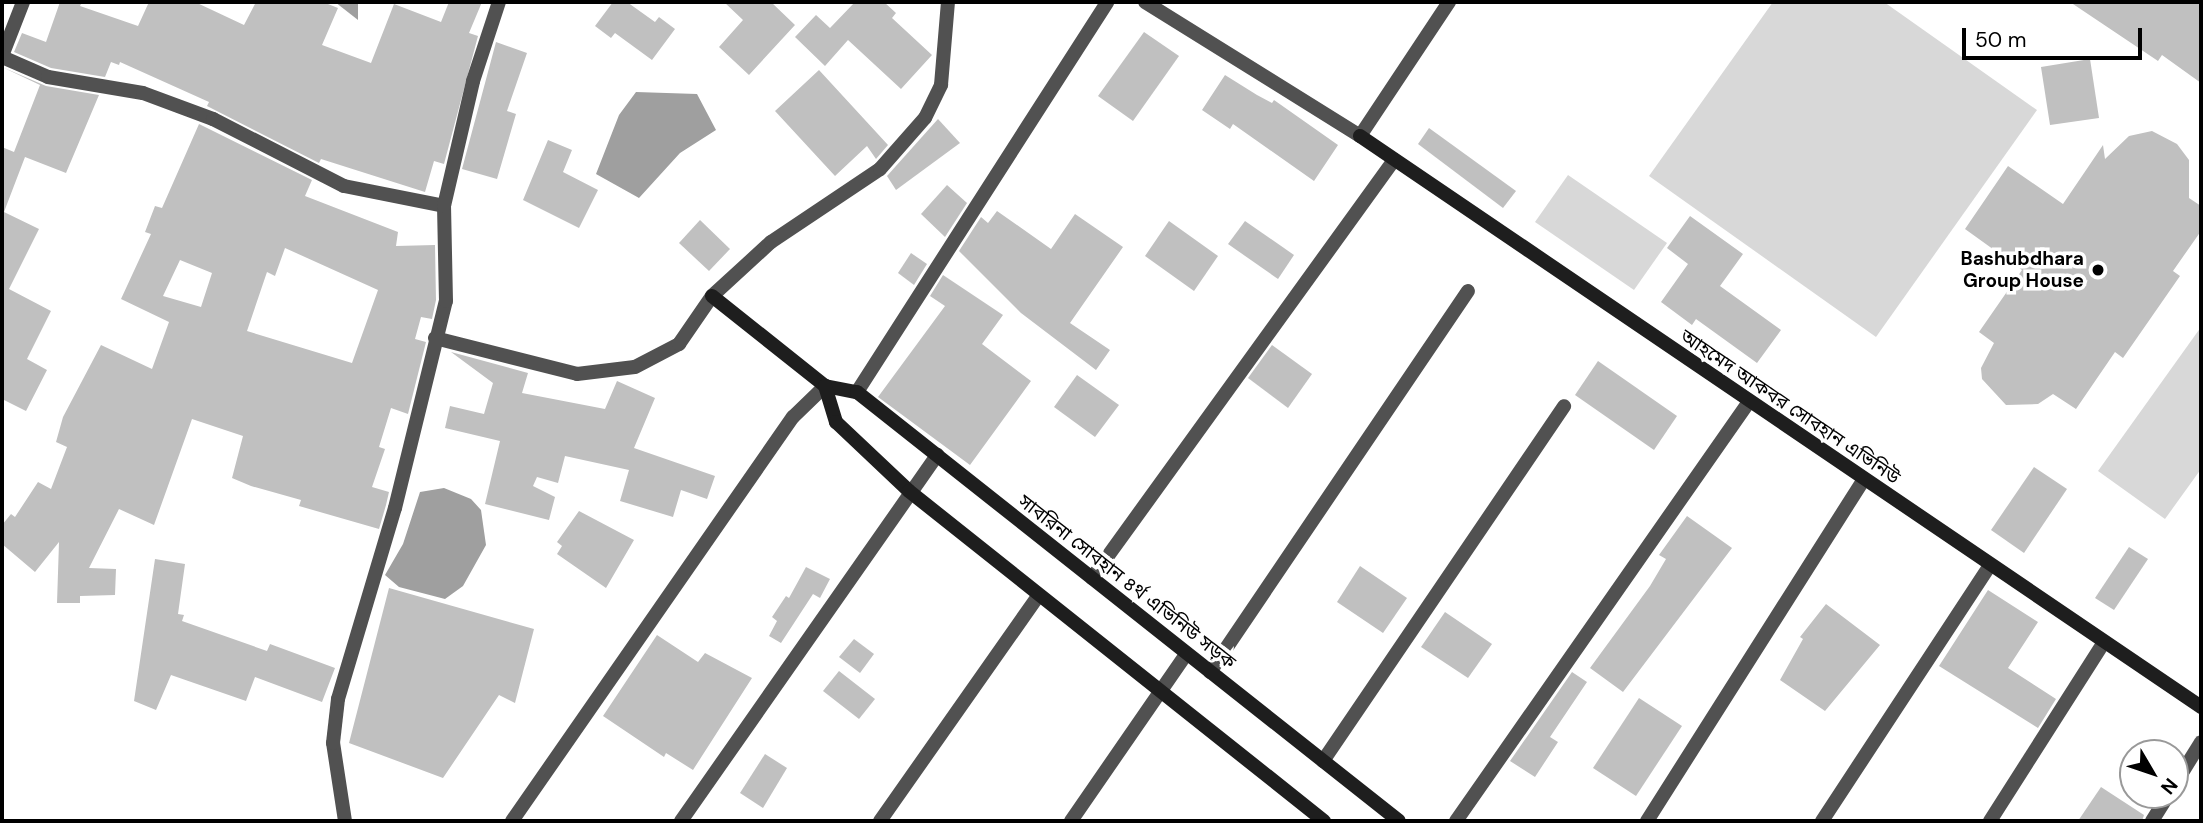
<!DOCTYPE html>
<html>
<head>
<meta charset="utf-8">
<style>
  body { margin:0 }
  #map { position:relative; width:2203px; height:823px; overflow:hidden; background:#fff; font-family:"DM Sans","Noto Sans Bengali",sans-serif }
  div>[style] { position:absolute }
  .green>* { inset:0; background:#d8d8d8 }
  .water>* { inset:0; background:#9f9f9f }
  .building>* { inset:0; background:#c0c0c0 }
  .street>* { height:14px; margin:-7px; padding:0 7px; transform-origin:7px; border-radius:7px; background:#515151 }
  .secondary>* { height:14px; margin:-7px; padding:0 7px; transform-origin:7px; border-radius:7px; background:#1e1e1e }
  .dots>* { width:19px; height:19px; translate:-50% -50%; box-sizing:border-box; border:4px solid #fff; border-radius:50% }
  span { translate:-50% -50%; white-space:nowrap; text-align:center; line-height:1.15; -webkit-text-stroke:7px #fff; paint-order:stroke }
  .poi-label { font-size:19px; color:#000; font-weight:700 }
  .right { translate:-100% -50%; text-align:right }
  .street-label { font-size:19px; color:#000 }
  .frame { position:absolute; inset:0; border:4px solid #000; pointer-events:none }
  .north { position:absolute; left:2119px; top:739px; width:70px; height:70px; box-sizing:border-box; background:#fff; border:2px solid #999; border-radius:50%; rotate:129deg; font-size:19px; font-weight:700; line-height:28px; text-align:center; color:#000 }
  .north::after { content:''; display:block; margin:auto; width:24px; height:32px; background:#000; clip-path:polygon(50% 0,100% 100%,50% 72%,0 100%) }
  .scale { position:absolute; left:1962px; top:28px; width:180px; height:32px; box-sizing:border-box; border:4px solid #000; border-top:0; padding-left:9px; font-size:21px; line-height:24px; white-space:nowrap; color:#000; -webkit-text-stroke:5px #fff; paint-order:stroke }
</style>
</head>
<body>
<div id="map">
  <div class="green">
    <i style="clip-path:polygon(1773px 2px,1884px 2px,2037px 110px,1876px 337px,1649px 176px)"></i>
    <i style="clip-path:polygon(1568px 175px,1667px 243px,1634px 290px,1535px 222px)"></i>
    <i style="clip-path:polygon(2201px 327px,2201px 469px,2165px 519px,2098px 471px)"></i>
  </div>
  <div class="water">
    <i style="clip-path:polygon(335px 2px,358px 2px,358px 20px)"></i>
    <i style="clip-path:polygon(636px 92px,697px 94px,716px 130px,680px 153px,639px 198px,596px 174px,619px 115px)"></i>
    <i style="clip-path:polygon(444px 488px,471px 499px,481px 510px,486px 545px,463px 586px,445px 599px,399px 587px,385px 575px,403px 544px,420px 492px)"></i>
  </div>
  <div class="building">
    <i style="clip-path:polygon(60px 2px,82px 2px,80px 6px,138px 26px,149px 2px,195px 2px,244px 25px,256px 2px,323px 2px,338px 8px,322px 45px,371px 63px,394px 4px,441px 22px,449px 2px,482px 2px,469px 33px,478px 36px,444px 164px,434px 161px,425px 192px,321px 159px,319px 163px,207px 106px,209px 102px,120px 62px,119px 65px,111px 62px,105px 77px,51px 68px,14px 52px,22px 33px,46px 42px)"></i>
    <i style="clip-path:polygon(613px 2px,627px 2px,655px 22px,659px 17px,675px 29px,652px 60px,615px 33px,611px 38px,595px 26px)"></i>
    <i style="clip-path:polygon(724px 2px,771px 2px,795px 25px,749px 75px,719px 47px,743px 20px)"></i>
    <i style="clip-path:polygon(855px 2px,884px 2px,896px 13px,892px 18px,932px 55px,901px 89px,848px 40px,825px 66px,795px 37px,816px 15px,830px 28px)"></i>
    <i style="clip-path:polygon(2070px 2px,2201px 2px,2201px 83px,2162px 55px,2158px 61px)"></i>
    <i style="clip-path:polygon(1144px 32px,1179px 56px,1133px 121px,1098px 96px)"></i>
    <i style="clip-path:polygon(496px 42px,527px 53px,507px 111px,516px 114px,497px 179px,462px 169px)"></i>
    <i style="clip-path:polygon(2090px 59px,2099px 118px,2050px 125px,2041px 67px)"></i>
    <i style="clip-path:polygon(2px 67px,46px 86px,99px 95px,66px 173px,25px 157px,4px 212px,39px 229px,9px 289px,51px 311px,27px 359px,47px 370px,26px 411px,2px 399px,2px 147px,14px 152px,40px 85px)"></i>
    <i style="clip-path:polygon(819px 70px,888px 145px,876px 159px,867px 146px,835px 176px,775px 111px)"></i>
    <i style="clip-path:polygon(1225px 75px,1257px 95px,1272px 103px,1274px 100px,1338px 145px,1314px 181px,1233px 124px,1230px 129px,1202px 110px)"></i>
    <i style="clip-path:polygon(938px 119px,960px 143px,896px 190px,887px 176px)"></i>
    <i style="clip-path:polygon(evenodd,199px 124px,312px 180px,305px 196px,398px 232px,396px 246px,435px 245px,436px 300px,432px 319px,421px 317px,415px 339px,426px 342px,408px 414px,391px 408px,379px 447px,385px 449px,372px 487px,389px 492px,386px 505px,379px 529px,299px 506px,301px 500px,251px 486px,232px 478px,243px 436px,192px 419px,154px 525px,119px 509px,89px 568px,116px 569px,115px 595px,80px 596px,80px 603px,57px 603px,59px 542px,35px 572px,2px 544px,2px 525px,11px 514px,15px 517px,38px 482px,51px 489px,67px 447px,56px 442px,63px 417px,101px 345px,152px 369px,169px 322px,121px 299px,151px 234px,145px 232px,155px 206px,162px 208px,199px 124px,285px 248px,378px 290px,352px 363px,247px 331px,267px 272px,275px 276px,285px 248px,199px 124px,180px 260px,212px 273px,201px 307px,163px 296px,180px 260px)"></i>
    <i style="clip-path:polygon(1429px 128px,1516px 191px,1503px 208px,1418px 144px)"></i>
    <i style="clip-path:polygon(2152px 131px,2177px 144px,2189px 160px,2189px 198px,2201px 206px,2201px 231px,2173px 271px,2180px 276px,2123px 358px,2115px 352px,2076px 409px,2053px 394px,2038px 404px,2006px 405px,1982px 379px,1981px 368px,1994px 343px,1979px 332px,2022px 270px,1965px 229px,2008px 166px,2063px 204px,2103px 145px,2105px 159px,2129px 136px)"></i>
    <i style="clip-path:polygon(548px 140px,572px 150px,563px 172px,598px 190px,579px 228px,523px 200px)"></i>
    <i style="clip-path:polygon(947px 185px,967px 203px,945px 237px,921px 214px)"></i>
    <i style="clip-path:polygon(997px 211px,1051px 249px,1075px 214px,1123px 247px,1070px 323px,1110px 350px,1096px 370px,1021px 313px,959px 251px,981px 217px,988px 223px)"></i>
    <i style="clip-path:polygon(1690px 216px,1743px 254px,1720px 286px,1781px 330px,1757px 363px,1696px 319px,1692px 325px,1661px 302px,1688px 264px,1667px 248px)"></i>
    <i style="clip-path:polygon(700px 220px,730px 249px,709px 271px,679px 243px)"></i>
    <i style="clip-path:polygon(1169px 221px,1218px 256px,1194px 291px,1145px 256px)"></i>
    <i style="clip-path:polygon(1245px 221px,1294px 255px,1278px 279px,1228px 244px)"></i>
    <i style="clip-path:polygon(911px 253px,927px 264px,914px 285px,898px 273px)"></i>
    <i style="clip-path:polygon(943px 275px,1003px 315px,982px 344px,1031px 381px,970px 465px,878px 397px,945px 306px,930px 296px)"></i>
    <i style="clip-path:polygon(1272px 345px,1312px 374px,1288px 408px,1248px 378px)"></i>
    <i style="clip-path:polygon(451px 352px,528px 373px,522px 393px,605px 409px,617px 381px,655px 398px,634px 448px,715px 476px,707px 499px,681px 490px,673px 517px,620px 501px,629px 470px,565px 456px,558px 483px,537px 477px,533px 486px,555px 497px,549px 520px,485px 504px,500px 441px,445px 428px,450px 406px,484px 414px,493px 383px)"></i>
    <i style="clip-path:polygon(1598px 361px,1677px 416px,1654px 450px,1575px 395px)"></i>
    <i style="clip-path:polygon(1077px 375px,1119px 405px,1095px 437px,1054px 407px)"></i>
    <i style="clip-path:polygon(2034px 467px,2067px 489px,2024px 553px,1991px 530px)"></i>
    <i style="clip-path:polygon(579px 511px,634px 540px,606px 588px,557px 554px,562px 546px,557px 542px)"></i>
    <i style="clip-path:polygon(1687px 516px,1732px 548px,1623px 692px,1590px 668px,1650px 586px,1666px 559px,1659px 555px)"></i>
    <i style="clip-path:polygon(2129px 547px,2148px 559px,2114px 610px,2095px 598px)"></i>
    <i style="clip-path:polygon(155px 559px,185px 564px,178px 614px,184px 615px,182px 621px,267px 651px,270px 644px,335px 668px,322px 702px,255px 677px,246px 701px,171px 675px,156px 710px,134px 701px)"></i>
    <i style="clip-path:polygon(1360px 566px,1407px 598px,1383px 633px,1337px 602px)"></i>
    <i style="clip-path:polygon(806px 567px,830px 579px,820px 598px,813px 594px,781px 643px,769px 636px,777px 621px,772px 617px,786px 596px,789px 598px)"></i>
    <i style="clip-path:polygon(389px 588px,534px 629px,515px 703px,499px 695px,443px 778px,349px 743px)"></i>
    <i style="clip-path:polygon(1988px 590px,2038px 622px,2008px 668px,2056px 699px,2038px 728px,1939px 666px)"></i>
    <i style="clip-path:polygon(1826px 604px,1880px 645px,1825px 711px,1780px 680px,1803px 639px,1800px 637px)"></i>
    <i style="clip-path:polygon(1445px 612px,1492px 644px,1468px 678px,1421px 647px)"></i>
    <i style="clip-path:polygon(657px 635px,698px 662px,705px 653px,752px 678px,693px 770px,666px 753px,664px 757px,603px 716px)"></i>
    <i style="clip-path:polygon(854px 639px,874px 654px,860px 673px,839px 657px)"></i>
    <i style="clip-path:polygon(839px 671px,875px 699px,859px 719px,823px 691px)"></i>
    <i style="clip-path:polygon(1572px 672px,1587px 682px,1550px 737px,1558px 742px,1535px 777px,1510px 761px)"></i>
    <i style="clip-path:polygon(1639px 698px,1682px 726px,1636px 796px,1593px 768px)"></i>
    <i style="clip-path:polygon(765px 754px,787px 768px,763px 808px,740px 793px)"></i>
    <i style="clip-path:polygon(2101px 787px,2144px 815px,2142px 821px,2078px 821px)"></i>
  </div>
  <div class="street">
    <i style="left:1145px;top:2px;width:253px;rotate:31.9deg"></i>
    <i style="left:1360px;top:136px;width:161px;rotate:-56.4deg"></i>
    <i style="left:2px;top:56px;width:58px;rotate:-68.7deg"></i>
    <i style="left:2px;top:57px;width:50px;rotate:23.5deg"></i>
    <i style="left:48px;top:77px;width:96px;rotate:9.6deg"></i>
    <i style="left:143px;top:93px;width:75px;rotate:20.4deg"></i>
    <i style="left:213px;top:119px;width:147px;rotate:27.1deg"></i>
    <i style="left:344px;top:186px;width:102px;rotate:11.3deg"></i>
    <i style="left:435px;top:338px;width:146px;rotate:14.2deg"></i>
    <i style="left:577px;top:374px;width:58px;rotate:-6.9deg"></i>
    <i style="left:635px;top:367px;width:50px;rotate:-27.6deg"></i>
    <i style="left:679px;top:344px;width:58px;rotate:-55.5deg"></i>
    <i style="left:712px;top:296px;width:80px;rotate:-42.5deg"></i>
    <i style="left:771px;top:242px;width:131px;rotate:-33.8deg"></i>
    <i style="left:880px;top:169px;width:68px;rotate:-48.6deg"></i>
    <i style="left:925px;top:118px;width:37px;rotate:-64deg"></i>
    <i style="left:941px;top:85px;width:83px;rotate:-85.2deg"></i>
    <i style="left:857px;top:392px;width:463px;rotate:-57.3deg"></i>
    <i style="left:1092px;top:578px;width:516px;rotate:-54.15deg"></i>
    <i style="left:1210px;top:672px;width:460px;rotate:-55.9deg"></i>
    <i style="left:1323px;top:761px;width:429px;rotate:-55.8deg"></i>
    <i style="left:2175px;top:784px;width:49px;rotate:-58.2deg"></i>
    <i style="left:345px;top:821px;width:79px;rotate:-98.7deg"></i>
    <i style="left:333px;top:743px;width:44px;rotate:-83.5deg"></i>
    <i style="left:338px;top:699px;width:199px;rotate:-73.4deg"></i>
    <i style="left:395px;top:508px;width:213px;rotate:-76.2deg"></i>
    <i style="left:446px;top:301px;width:95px;rotate:-91.2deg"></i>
    <i style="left:444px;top:206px;width:128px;rotate:-76.9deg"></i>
    <i style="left:473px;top:81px;width:83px;rotate:-71.8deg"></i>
    <i style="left:512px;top:821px;width:492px;rotate:-55.2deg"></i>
    <i style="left:793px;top:417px;width:45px;rotate:-44.1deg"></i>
    <i style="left:681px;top:821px;width:447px;rotate:-55deg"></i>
    <i style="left:880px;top:821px;width:276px;rotate:-54.9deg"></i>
    <i style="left:1071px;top:821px;width:203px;rotate:-55.4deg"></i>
    <i style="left:1456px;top:821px;width:510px;rotate:-55.06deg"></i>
    <i style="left:1647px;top:821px;width:404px;rotate:-57.6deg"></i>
    <i style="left:1822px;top:821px;width:306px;rotate:-56.7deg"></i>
    <i style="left:1990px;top:821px;width:212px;rotate:-57.5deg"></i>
    <i style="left:2152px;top:821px;width:31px;rotate:-58deg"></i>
  </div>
  <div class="secondary">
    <i style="left:1360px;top:136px;width:1017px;rotate:34.17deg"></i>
    <i style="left:712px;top:296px;width:144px;rotate:38.5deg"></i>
    <i style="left:825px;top:386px;width:33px;rotate:11deg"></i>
    <i style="left:857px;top:392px;width:691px;rotate:38.36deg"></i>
    <i style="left:825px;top:386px;width:38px;rotate:73deg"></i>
    <i style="left:836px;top:422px;width:100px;rotate:43.4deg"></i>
    <i style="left:909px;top:491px;width:530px;rotate:38.49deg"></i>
  </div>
  <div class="dots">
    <i style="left:2098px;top:270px;background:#000"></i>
  </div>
  <div class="poi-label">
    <span class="right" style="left:2084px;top:270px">Bashubdhara<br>Group House</span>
  </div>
  <div class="street-label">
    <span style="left:1790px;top:407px;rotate:34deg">আহমেদ আকবর সোবহান এভিনিউ</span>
    <span style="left:1127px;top:582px;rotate:38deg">সাবরিনা সোবহান ৪র্থ এভিনিউ সড়ক</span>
  </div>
  <div class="frame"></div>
  <div class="north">N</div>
  <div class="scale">50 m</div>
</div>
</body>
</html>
